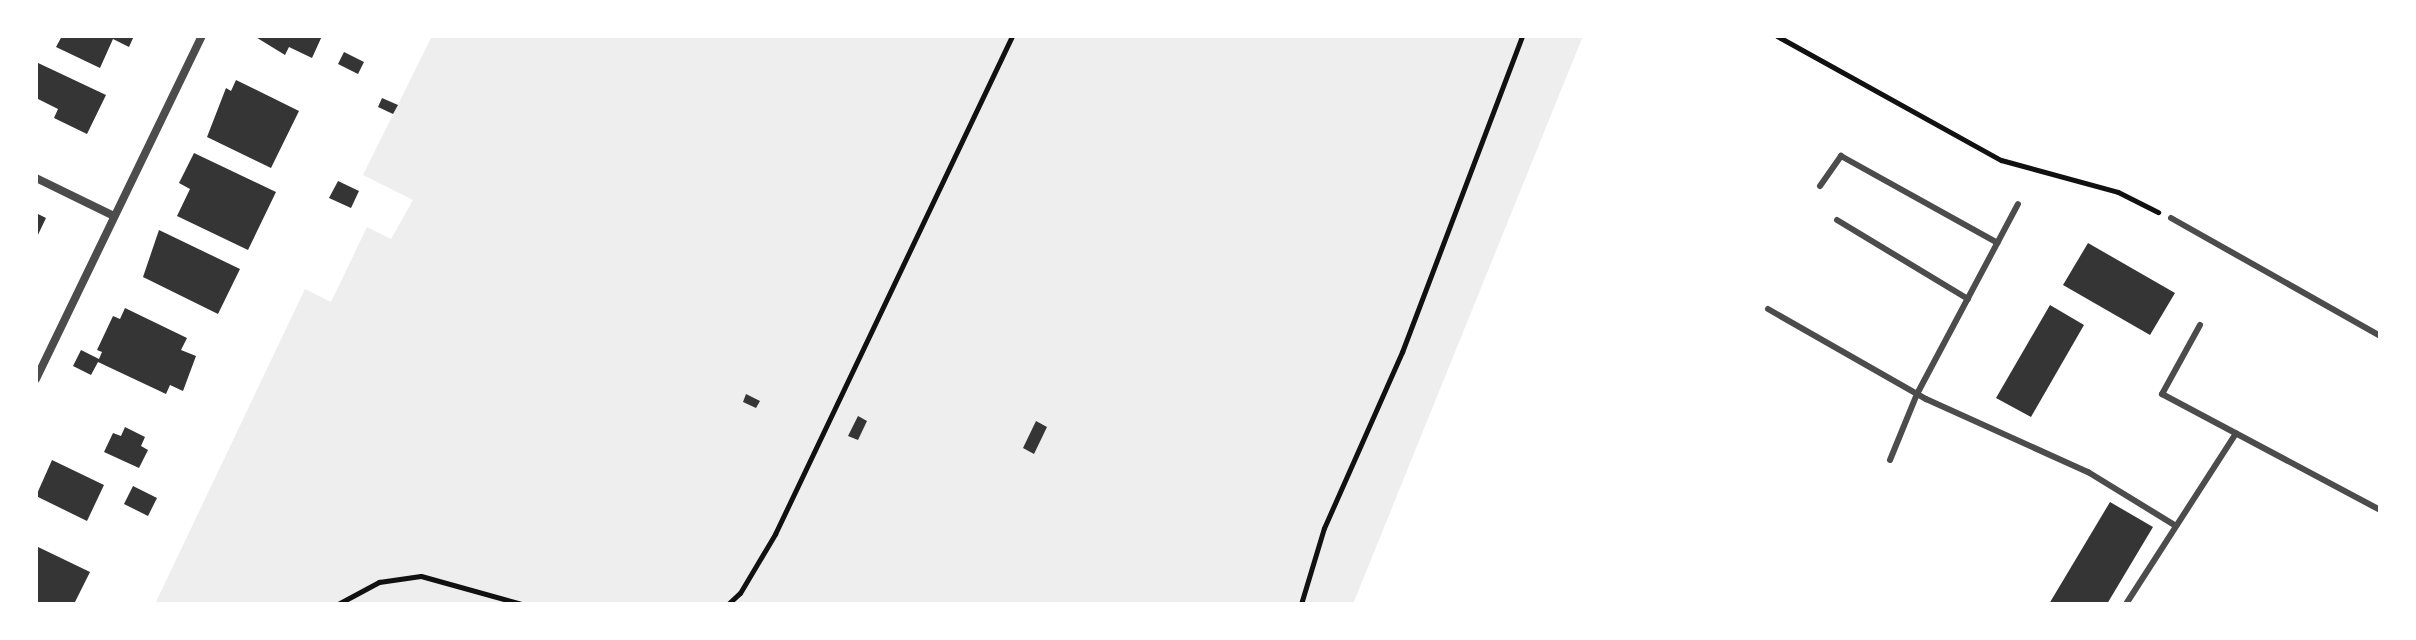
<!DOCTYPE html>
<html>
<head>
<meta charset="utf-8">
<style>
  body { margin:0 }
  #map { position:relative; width:2416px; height:640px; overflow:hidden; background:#fff; font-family:"Roboto Condensed",sans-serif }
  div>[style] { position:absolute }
  .green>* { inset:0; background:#eee }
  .building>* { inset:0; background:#353535 }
  .path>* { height:5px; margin:-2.5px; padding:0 2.5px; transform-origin:2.5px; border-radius:2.5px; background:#111 }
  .service>* { height:6px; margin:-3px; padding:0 3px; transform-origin:3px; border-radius:3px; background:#4c4c4c }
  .minor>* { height:8px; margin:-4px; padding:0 4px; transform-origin:4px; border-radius:4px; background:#4c4c4c }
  span { translate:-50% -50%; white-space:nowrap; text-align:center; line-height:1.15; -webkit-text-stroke:8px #fff; paint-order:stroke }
  .frame { position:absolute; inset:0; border:38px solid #fff; pointer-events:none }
</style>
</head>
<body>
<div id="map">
  <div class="green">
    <i style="clip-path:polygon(432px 36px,1583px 36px,1353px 604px,155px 604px,305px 289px,331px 302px,367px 227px,391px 239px,413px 200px,363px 175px)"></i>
  </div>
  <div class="building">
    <i style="clip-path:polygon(62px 36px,134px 36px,129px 47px,113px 39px,100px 68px,56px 47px)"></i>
    <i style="clip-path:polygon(254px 36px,322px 36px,312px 58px,289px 47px,285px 55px)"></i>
    <i style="clip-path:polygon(344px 52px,364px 62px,358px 74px,338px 64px)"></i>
    <i style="clip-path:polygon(36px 62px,106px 95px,87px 134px,54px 118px,58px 109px,36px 98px)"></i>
    <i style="clip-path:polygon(236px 80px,299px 111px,271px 168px,207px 137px,226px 88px,231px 91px)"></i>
    <i style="clip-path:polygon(382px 98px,398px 105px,393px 114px,378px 107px)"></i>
    <i style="clip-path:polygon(194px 153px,276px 192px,248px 250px,177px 216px,190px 189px,179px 183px)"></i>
    <i style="clip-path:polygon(338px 181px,359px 191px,351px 208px,329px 198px)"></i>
    <i style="clip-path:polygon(36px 213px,46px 218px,36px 239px)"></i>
    <i style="clip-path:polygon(159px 230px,240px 269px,218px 314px,143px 277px)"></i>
    <i style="clip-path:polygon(2088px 243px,2175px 293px,2150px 335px,2063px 285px)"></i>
    <i style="clip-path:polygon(2050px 305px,2084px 325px,2031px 417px,1996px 398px)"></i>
    <i style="clip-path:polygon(125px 308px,187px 338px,181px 350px,196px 356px,183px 391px,170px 385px,166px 394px,98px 362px,91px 375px,73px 366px,81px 350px,99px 359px,102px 352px,97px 350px,113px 316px,120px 319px)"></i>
    <i style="clip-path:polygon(746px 394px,760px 401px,756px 408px,743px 402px)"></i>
    <i style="clip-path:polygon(858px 416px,867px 421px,858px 440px,848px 436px)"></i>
    <i style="clip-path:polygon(1036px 421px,1047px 427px,1034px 454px,1023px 448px)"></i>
    <i style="clip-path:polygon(125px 427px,145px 437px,141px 446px,148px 450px,139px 468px,104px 452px,113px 433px,121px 436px)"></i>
    <i style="clip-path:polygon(52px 460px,104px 485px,87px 521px,36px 496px)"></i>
    <i style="clip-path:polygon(133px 486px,157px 498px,148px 516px,124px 504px)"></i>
    <i style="clip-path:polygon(2110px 502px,2153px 527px,2107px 604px,2049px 604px)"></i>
    <i style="clip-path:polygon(36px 546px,90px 572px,74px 604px,36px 604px)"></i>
  </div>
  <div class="path">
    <i style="left:1777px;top:36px;width:256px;rotate:29deg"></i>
    <i style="left:2001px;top:160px;width:121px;rotate:15.3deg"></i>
    <i style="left:2118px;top:192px;width:45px;rotate:26.6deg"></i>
    <i style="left:338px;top:604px;width:47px;rotate:-28.2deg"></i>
    <i style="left:379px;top:582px;width:42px;rotate:-8.1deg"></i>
    <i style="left:421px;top:576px;width:105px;rotate:15.5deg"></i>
    <i style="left:728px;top:604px;width:16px;rotate:-43deg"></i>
    <i style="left:740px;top:593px;width:69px;rotate:-59.3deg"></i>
    <i style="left:775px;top:534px;width:552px;rotate:-64.55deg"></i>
    <i style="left:1301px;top:604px;width:79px;rotate:-73.2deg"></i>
    <i style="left:1324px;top:528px;width:193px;rotate:-66.1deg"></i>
    <i style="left:1402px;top:352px;width:338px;rotate:-69.2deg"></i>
  </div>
  <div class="service">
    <i style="left:1820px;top:186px;width:37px;rotate:-55deg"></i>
    <i style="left:1841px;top:156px;width:179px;rotate:29deg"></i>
    <i style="left:2171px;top:218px;width:240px;rotate:29.4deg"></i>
    <i style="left:1837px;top:220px;width:153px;rotate:31.1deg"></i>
    <i style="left:1768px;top:309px;width:182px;rotate:29.7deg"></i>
    <i style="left:1926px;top:399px;width:178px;rotate:24.3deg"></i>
    <i style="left:2088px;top:472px;width:103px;rotate:31.5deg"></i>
    <i style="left:2200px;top:325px;width:79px;rotate:118.8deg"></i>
    <i style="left:2162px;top:394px;width:247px;rotate:28deg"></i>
    <i style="left:1890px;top:460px;width:71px;rotate:-67.8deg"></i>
    <i style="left:1917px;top:394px;width:215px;rotate:-62deg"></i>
    <i style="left:2126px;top:604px;width:203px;rotate:-57.2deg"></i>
  </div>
  <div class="minor">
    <i style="left:36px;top:178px;width:87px;rotate:26deg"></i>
    <i style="left:36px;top:379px;width:381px;rotate:-64.2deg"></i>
  </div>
  <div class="frame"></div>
</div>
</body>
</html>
